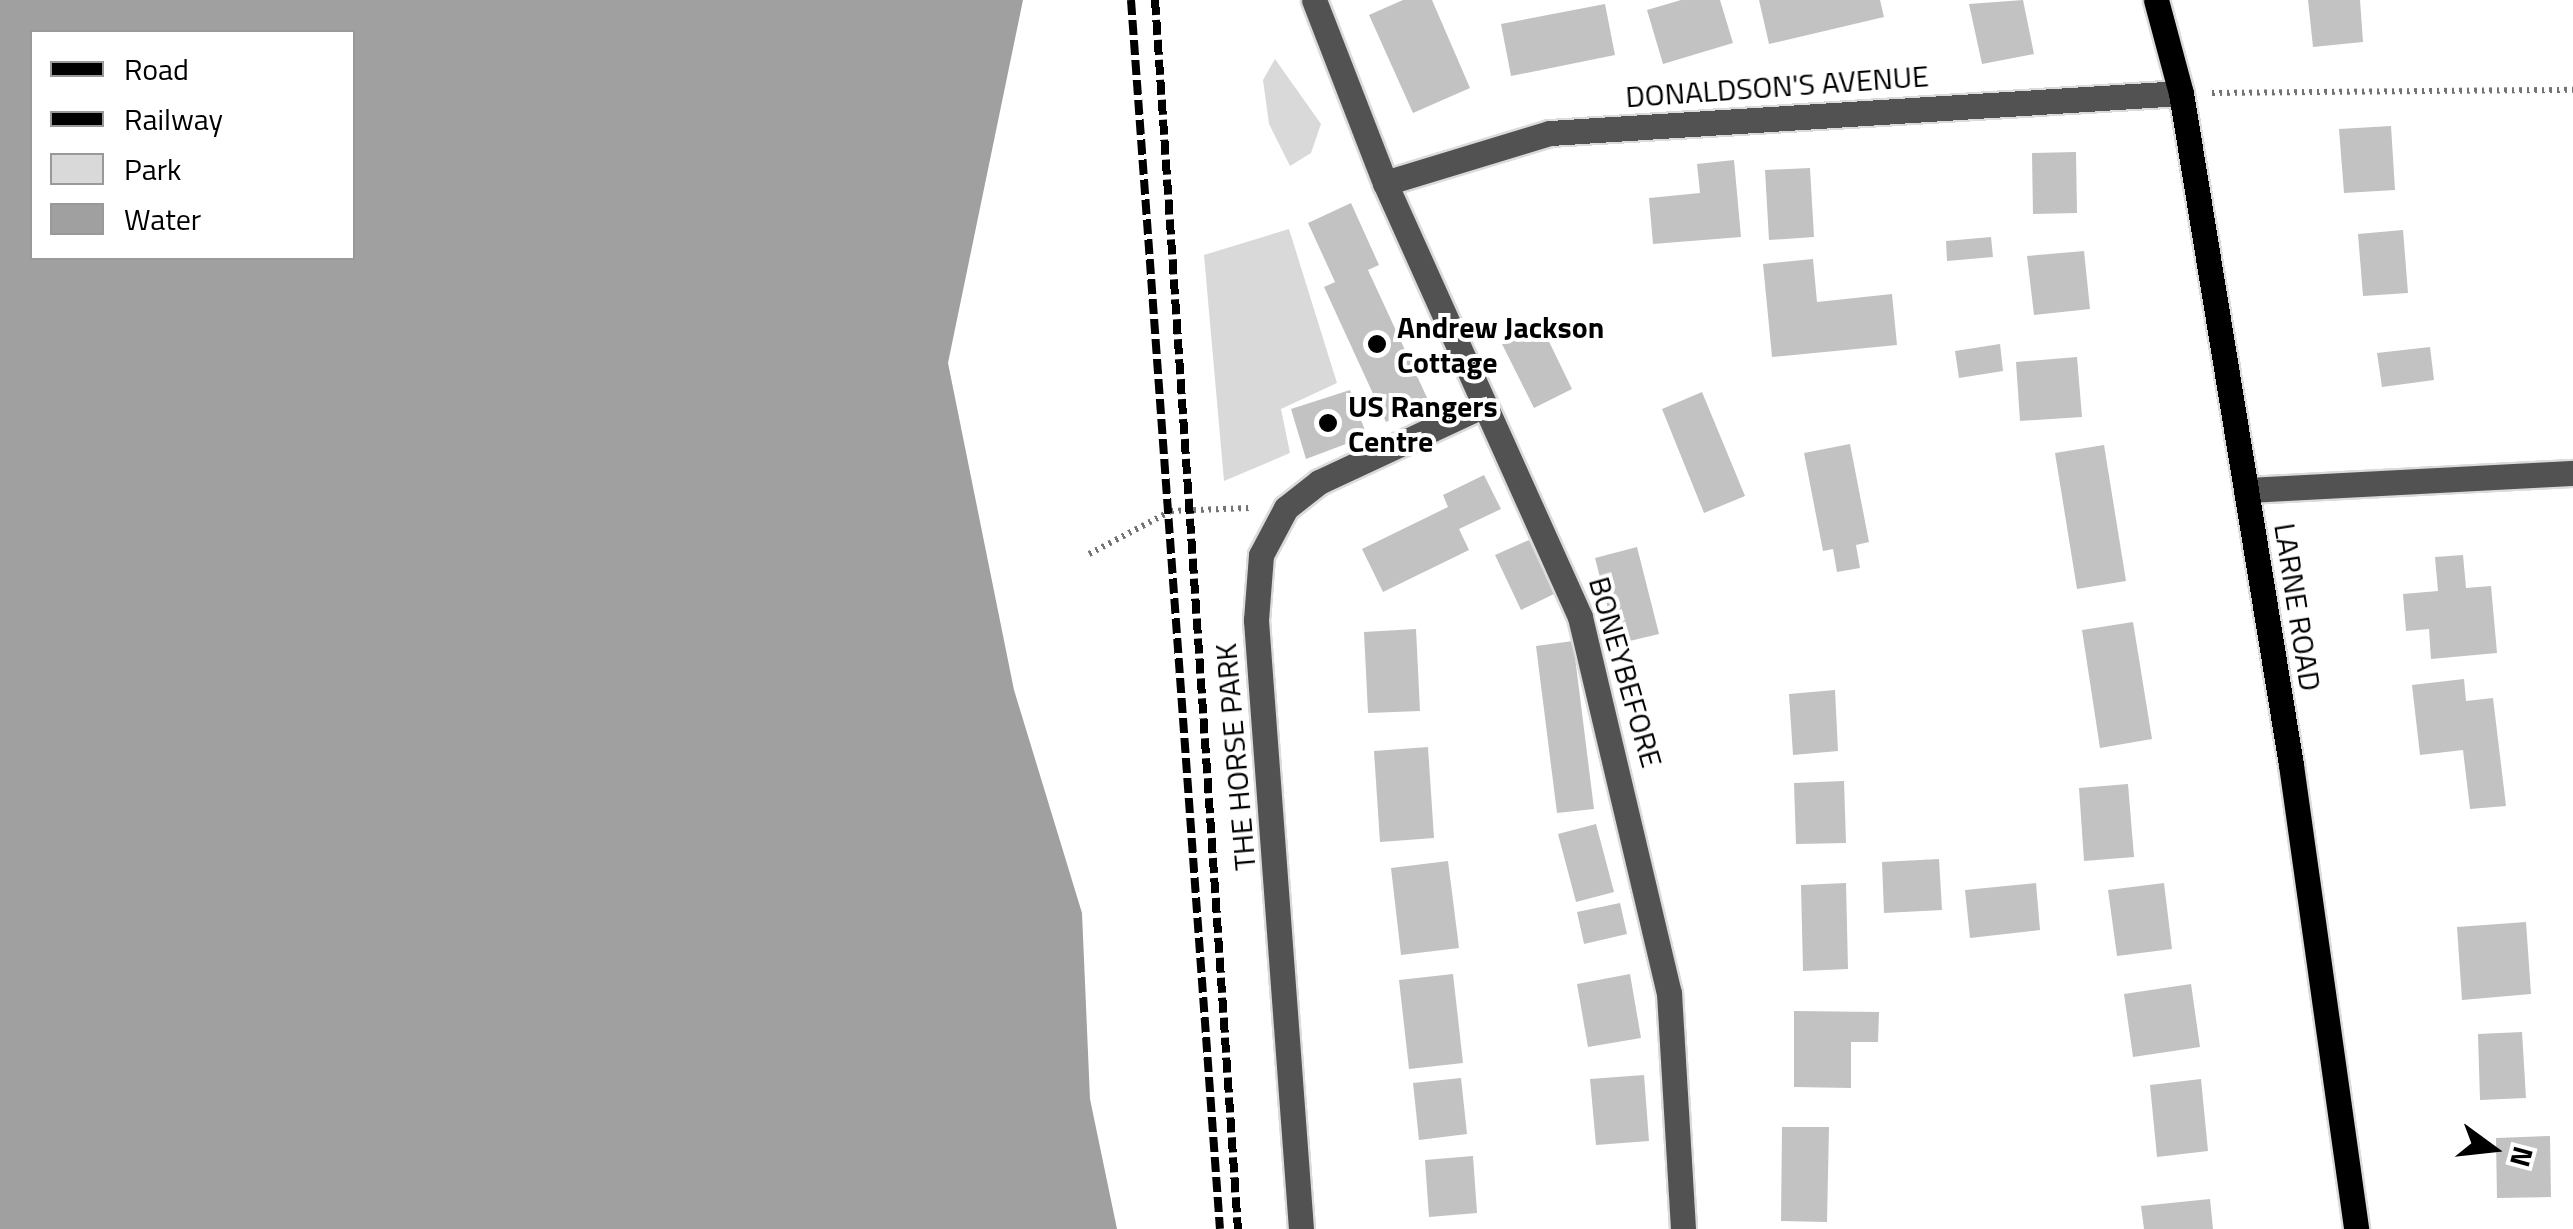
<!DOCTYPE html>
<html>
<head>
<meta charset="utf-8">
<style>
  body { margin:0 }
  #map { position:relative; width:2573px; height:1229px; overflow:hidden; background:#fff; font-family:"Titillium Web",sans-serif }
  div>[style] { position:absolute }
  .green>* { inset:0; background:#d9d9d9 }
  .water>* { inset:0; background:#a0a0a0 }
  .building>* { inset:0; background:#c2c2c2 }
  .path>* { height:6px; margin-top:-3px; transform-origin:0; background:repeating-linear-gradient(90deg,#747474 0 2.5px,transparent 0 7.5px) }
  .roads { filter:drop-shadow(2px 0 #dbdbdb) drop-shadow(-2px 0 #dbdbdb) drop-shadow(0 2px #dbdbdb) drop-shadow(0 -2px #dbdbdb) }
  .minor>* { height:25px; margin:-12.5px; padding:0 12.5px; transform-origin:12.5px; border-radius:12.5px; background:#525252 }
  .major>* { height:25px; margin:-12.5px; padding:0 12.5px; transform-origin:12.5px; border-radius:12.5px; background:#000 }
  .rail>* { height:8px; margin-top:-4px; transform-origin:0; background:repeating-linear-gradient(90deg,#000 0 15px,transparent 0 20px) }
  .dots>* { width:28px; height:28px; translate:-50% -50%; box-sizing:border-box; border:5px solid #fff; border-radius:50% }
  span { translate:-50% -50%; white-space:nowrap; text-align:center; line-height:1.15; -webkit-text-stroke:8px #fff; paint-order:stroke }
  .street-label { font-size:30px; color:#000 }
  .poi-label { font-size:30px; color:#000; font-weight:700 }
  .left { translate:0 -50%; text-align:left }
  .legend { position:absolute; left:30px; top:30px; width:325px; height:230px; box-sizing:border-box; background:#fff; border:2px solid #999; margin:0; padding:12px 18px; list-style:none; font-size:30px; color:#000 }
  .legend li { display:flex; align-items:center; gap:20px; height:50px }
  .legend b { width:50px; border:2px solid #999 }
  .north { position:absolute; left:2443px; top:1099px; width:100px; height:100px; -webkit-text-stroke:8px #fff; paint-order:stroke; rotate:105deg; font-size:28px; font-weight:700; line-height:40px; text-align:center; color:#000 }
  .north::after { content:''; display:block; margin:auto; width:35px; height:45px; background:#000; clip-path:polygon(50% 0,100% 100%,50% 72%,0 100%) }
</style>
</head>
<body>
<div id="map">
  <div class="green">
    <i style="clip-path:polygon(1275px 59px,1321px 124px,1311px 153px,1290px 166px,1269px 124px,1263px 80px)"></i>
    <i style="clip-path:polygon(1289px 229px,1337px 383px,1281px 409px,1290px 453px,1224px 481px,1204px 255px)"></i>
  </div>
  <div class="water">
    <i style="clip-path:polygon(evenodd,0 0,1023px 0,948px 363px,1014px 690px,1082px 913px,1090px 1099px,1117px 1229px,0 1229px,0 0,32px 32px,352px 32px,352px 258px,32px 258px,32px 32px)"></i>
  </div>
  <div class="building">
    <i style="clip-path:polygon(1403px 0,1432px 0,1470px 88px,1413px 113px,1369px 15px)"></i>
    <i style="clip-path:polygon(1681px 0,1720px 0,1733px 43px,1663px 64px,1647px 10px)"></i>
    <i style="clip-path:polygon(1759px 0,1880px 0,1884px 17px,1769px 44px)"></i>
    <i style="clip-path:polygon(2023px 0,2034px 54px,1982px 64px,1969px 4px)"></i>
    <i style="clip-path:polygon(2308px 0,2360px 0,2363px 42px,2313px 47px)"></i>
    <i style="clip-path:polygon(1605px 4px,1615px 55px,1511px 76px,1501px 24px)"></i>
    <i style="clip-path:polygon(2391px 126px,2395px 190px,2344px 193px,2339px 129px)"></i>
    <i style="clip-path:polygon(2076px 152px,2077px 213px,2033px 214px,2032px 153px)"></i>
    <i style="clip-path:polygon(1734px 160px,1741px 237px,1653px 244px,1649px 198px,1700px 193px,1697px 164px)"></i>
    <i style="clip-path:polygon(1810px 168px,1814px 237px,1769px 240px,1765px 170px)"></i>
    <i style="clip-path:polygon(1351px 203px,1379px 265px,1368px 270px,1429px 402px,1386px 422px,1324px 287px,1335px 282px,1308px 223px)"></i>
    <i style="clip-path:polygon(2403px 230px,2408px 293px,2363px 296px,2358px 234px)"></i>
    <i style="clip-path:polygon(1991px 237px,1993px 257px,1947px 261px,1946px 241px)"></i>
    <i style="clip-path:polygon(2084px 251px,2090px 309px,2034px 315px,2027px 256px)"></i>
    <i style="clip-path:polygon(1813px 259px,1817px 302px,1892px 294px,1897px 345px,1772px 357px,1763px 264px)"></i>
    <i style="clip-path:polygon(1540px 323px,1572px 389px,1534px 408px,1501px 342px)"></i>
    <i style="clip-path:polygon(2000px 344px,2003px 371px,1959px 378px,1955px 351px)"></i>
    <i style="clip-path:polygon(2430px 347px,2434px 380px,2382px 387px,2377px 353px)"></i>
    <i style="clip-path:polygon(2077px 357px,2082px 417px,2020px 421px,2016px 362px)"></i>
    <i style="clip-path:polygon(1350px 390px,1367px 436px,1306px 459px,1291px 409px)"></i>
    <i style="clip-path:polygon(1702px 392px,1745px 496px,1704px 513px,1662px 409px)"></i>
    <i style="clip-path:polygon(1850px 444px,1869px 542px,1856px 545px,1860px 568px,1837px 572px,1833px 549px,1823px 551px,1804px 453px)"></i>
    <i style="clip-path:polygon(2104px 445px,2126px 581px,2077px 589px,2055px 453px)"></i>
    <i style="clip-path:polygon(1484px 475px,1501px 509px,1459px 529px,1469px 550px,1383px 592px,1362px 549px,1448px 507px,1443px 495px)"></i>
    <i style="clip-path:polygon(1529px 540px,1554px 594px,1521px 610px,1495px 555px)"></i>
    <i style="clip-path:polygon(1637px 547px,1659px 634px,1617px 644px,1595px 558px)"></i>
    <i style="clip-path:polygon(2463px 555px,2466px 588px,2491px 586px,2497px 653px,2431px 659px,2429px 629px,2406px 631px,2403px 594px,2438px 591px,2435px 557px)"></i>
    <i style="clip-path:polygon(2133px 622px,2152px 739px,2100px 748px,2082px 630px)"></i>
    <i style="clip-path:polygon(1416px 629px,1420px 711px,1368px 713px,1364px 632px)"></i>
    <i style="clip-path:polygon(1573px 641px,1594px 809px,1557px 813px,1536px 646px)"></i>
    <i style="clip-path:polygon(2464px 679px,2466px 701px,2493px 698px,2506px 806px,2470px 809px,2463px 750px,2420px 755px,2412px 685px)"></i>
    <i style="clip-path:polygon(1835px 690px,1838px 751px,1793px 755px,1789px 694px)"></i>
    <i style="clip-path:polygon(1428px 747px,1434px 838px,1380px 842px,1374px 751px)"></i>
    <i style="clip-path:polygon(1844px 781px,1846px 843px,1796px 844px,1794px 783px)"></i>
    <i style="clip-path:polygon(2128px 784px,2134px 857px,2084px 861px,2079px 788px)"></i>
    <i style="clip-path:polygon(1596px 824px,1614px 892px,1576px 902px,1558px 834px)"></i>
    <i style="clip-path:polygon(1939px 859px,1942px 910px,1884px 913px,1882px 862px)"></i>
    <i style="clip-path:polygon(1448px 861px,1459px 948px,1401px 955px,1391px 868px)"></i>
    <i style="clip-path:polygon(1846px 883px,1848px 969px,1803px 971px,1801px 885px)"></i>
    <i style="clip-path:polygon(2036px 883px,2040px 930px,1970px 938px,1965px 890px)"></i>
    <i style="clip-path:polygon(2164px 883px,2172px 949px,2117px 956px,2108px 890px)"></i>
    <i style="clip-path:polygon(1620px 903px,1627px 934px,1584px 944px,1577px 912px)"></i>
    <i style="clip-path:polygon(2526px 922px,2531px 994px,2462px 1000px,2457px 927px)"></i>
    <i style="clip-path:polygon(1453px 974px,1463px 1063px,1409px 1069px,1399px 980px)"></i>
    <i style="clip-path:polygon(1630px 974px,1641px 1038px,1588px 1047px,1577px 984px)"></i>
    <i style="clip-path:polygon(2191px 984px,2200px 1047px,2133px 1057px,2124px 994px)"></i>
    <i style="clip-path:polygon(1794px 1011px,1879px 1012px,1878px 1042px,1851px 1042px,1851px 1088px,1794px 1087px)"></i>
    <i style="clip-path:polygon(2522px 1032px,2526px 1098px,2480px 1100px,2478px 1034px)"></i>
    <i style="clip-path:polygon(1644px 1075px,1649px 1141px,1596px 1145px,1590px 1079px)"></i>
    <i style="clip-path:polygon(1461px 1078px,1467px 1134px,1419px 1140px,1413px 1083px)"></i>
    <i style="clip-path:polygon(2201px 1079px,2208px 1151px,2157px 1157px,2150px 1085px)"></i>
    <i style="clip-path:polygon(1782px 1127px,1829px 1127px,1827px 1222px,1781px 1221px)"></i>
    <i style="clip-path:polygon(2550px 1136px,2551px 1197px,2497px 1198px,2496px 1138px)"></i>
    <i style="clip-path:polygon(1473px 1156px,1477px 1213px,1429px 1217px,1425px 1160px)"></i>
    <i style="clip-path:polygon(2210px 1199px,2213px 1229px,2144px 1229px,2141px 1206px)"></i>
  </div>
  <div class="path">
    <i style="left:2212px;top:93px;width:361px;rotate:-0.5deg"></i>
    <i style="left:1089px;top:554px;width:93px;rotate:-27.7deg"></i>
    <i style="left:1171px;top:511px;width:78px;rotate:-2.2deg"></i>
  </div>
  <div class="roads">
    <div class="minor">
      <i style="left:1314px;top:0;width:196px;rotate:68.8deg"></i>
      <i style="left:1385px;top:183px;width:476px;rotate:65.8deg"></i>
      <i style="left:1580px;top:617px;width:386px;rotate:76.7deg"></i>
      <i style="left:1669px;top:993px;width:236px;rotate:86.6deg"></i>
      <i style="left:1385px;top:183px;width:172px;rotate:-16.9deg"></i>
      <i style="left:1550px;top:133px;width:632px;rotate:-3.63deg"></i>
      <i style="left:2246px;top:490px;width:327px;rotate:-3deg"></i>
      <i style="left:1301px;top:1229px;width:611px;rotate:-94.23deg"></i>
      <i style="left:1256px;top:620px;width:65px;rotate:-85.6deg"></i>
      <i style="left:1261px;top:555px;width:53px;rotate:-62deg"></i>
      <i style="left:1286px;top:508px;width:42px;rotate:-38.2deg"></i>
      <i style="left:1319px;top:482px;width:180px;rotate:-25deg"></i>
    </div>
    <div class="major">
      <i style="left:2156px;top:0;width:96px;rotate:75deg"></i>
      <i style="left:2181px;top:93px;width:681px;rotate:80.7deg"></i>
      <i style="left:2291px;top:765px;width:469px;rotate:82deg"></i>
    </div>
  </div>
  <div class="rail">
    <i style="left:1131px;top:0;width:1232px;rotate:85.86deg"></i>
    <i style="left:1155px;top:0;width:1232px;rotate:86.14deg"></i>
  </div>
  <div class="dots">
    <i style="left:1377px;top:344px;background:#000"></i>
    <i style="left:1328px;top:423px;background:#000"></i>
  </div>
  <div class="street-label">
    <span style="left:1777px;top:86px;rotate:-4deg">DONALDSON'S AVENUE</span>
    <span style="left:2298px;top:607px;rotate:81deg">LARNE ROAD</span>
    <span style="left:1626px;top:672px;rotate:74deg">BONEYBEFORE</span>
    <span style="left:1235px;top:757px;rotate:-95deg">THE HORSE PARK</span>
  </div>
  <div class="poi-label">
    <span class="left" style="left:1397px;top:344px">Andrew Jackson<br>Cottage</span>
    <span class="left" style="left:1348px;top:423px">US Rangers<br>Centre</span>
  </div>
  <ul class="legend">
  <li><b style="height:12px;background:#000"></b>Road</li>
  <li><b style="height:12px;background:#000"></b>Railway</li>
  <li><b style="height:28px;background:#d9d9d9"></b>Park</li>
  <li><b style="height:28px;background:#a0a0a0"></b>Water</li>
  </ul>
  <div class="north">N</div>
</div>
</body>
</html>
